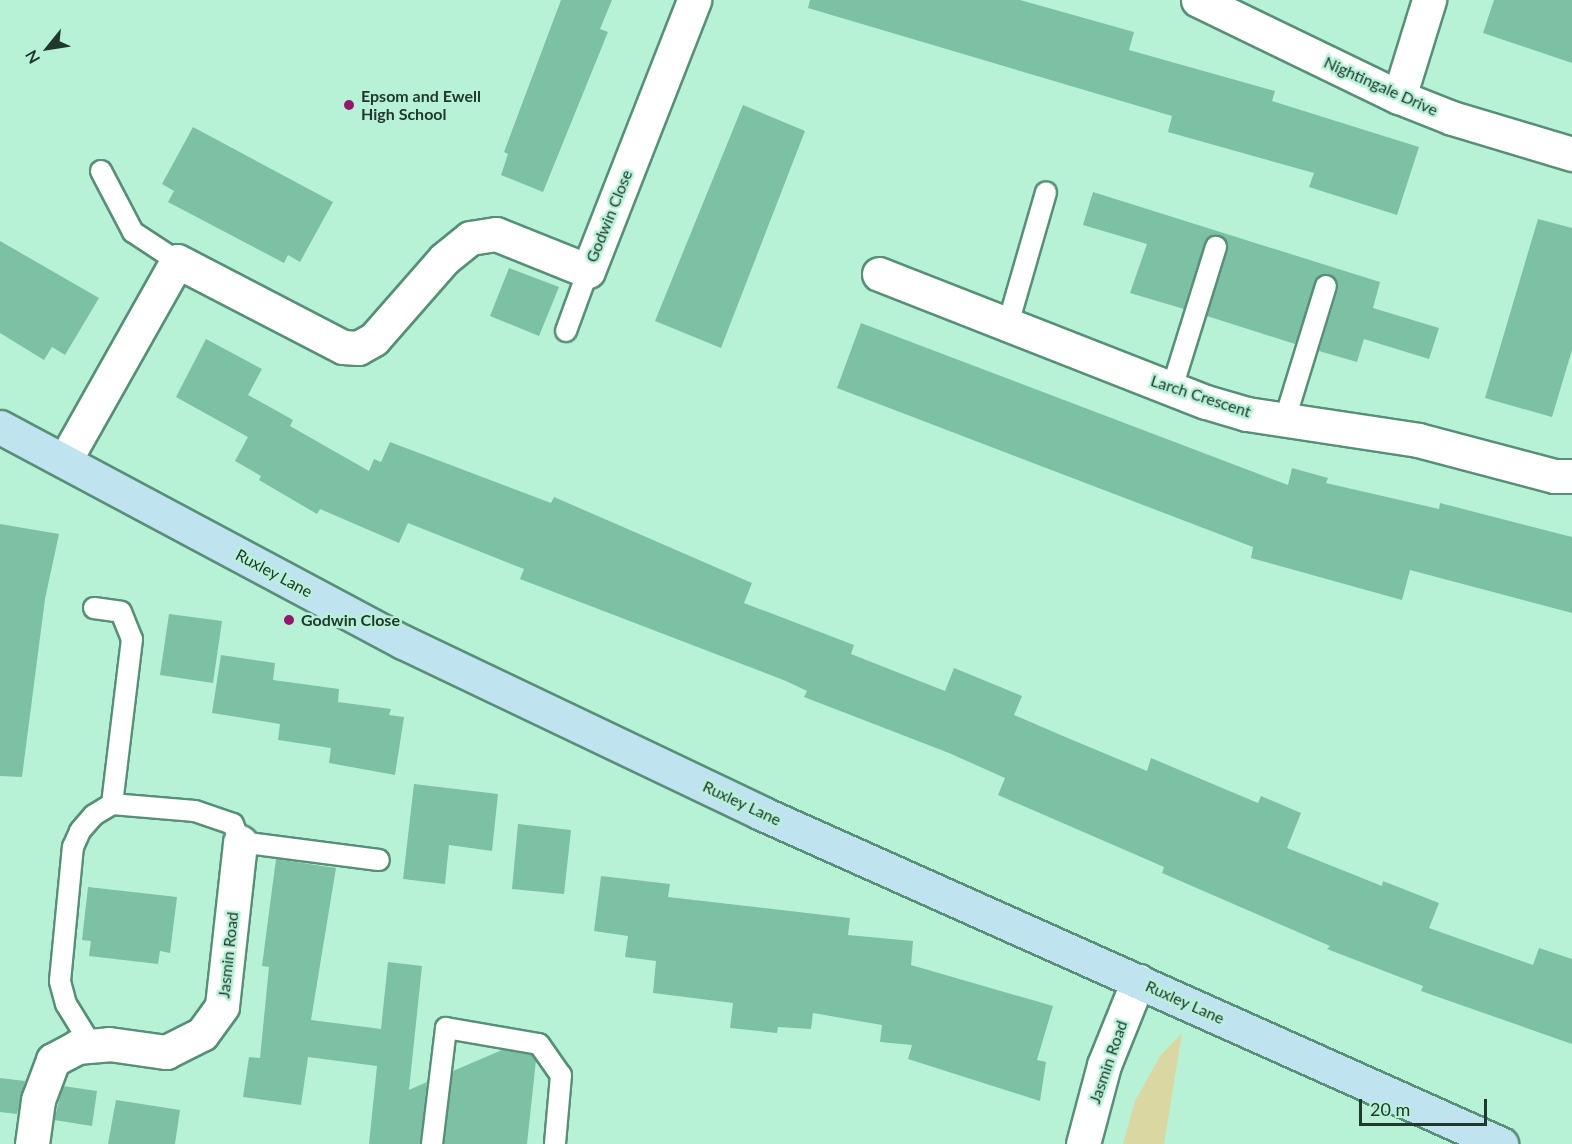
<!DOCTYPE html>
<html>
<head>
<meta charset="utf-8">
<style>
  body { margin:0 }
  #map { position:relative; width:1572px; height:1144px; overflow:hidden; background:#b7f2d7; font-family:Lato,sans-serif }
  div>[style] { position:absolute }
  .green>* { inset:0; background:#dad7a2 }
  .building>* { inset:0; background:#7cc1a3 }
  .roads { filter:drop-shadow(2px 0 #578f77) drop-shadow(-2px 0 #578f77) drop-shadow(0 2px #578f77) drop-shadow(0 -2px #578f77) }
  .lane>* { height:20px; margin:-10px; padding:0 10px; transform-origin:10px; border-radius:10px; background:#fff }
  .street>* { height:33px; margin:-16.5px; padding:0 16.5px; transform-origin:16.5px; border-radius:16.5px; background:#fff }
  .secondary>* { height:33px; margin:-16.5px; padding:0 16.5px; transform-origin:16.5px; border-radius:16.5px; background:#bfe3ef }
  .dots>* { width:16px; height:16px; translate:-50% -50%; box-sizing:border-box; border:3px solid #b7f2d7; border-radius:50% }
  span { translate:-50% -50%; white-space:nowrap; text-align:center; line-height:1.15; -webkit-text-stroke:5px #b7f2d7; paint-order:stroke }
  .street-label { font-size:16px; color:#20382e }
  .poi-label { font-size:16px; color:#20382e; font-weight:700 }
  .left { translate:0 -50%; text-align:left }
  .north { position:absolute; left:18px; top:18px; width:60px; height:60px; -webkit-text-stroke:4px #b7f2d7; paint-order:stroke; rotate:240deg; font-size:16px; font-weight:700; line-height:24px; text-align:center; color:#20382e }
  .north::after { content:''; display:block; margin:auto; width:21px; height:27px; background:#20382e; clip-path:polygon(50% 0,100% 100%,50% 72%,0 100%) }
  .scale { position:absolute; left:1359px; top:1099px; width:128px; height:27px; box-sizing:border-box; border:3px solid #20382e; border-top:0; padding-left:8px; font-size:18px; line-height:21px; white-space:nowrap; color:#20382e; -webkit-text-stroke:4px #b7f2d7; paint-order:stroke }
</style>
</head>
<body>
<div id="map">
  <div class="green">
    <i style="clip-path:polygon(1182px 1033px,1164px 1144px,1123px 1144px,1135px 1101px,1160px 1056px)"></i>
  </div>
  <div class="building">
    <i style="clip-path:polygon(561px 0,612px 0,600px 29px,608px 32px,543px 192px,501px 175px,508px 154px,504px 152px)"></i>
    <i style="clip-path:polygon(810px 0,1020px 0,1134px 32px,1129px 50px,1275px 91px,1272px 101px,1419px 147px,1397px 215px,1309px 187px,1314px 173px,1168px 132px,1172px 116px,808px 8px)"></i>
    <i style="clip-path:polygon(1494px 0,1572px 0,1572px 63px,1483px 33px)"></i>
    <i style="clip-path:polygon(743px 105px,805px 131px,721px 348px,655px 321px)"></i>
    <i style="clip-path:polygon(193px 127px,333px 202px,300px 262px,288px 255px,284px 263px,168px 202px,174px 191px,162px 184px)"></i>
    <i style="clip-path:polygon(1093px 192px,1380px 282px,1373px 308px,1439px 328px,1429px 359px,1364px 339px,1357px 362px,1319px 351px,1338px 289px,1335px 278px,1329px 274px,1315px 282px,1295px 344px,1207px 316px,1228px 250px,1225px 239px,1219px 235px,1205px 243px,1184px 309px,1130px 293px,1147px 244px,1083px 225px)"></i>
    <i style="clip-path:polygon(1538px 219px,1572px 228px,1572px 350px,1552px 417px,1485px 398px)"></i>
    <i style="clip-path:polygon(0 241px,99px 298px,65px 355px,52px 347px,44px 360px,0 333px)"></i>
    <i style="clip-path:polygon(509px 268px,559px 287px,539px 336px,490px 316px)"></i>
    <i style="clip-path:polygon(861px 323px,1288px 485px,1292px 468px,1328px 478px,1326px 483px,1439px 509px,1440px 503px,1572px 537px,1572px 613px,1410px 570px,1402px 600px,1251px 558px,1253px 547px,837px 388px)"></i>
    <i style="clip-path:polygon(206px 339px,262px 369px,248px 395px,293px 420px,290px 426px,369px 471px,374px 459px,381px 462px,390px 442px,551px 503px,554px 497px,752px 583px,744px 603px,854px 645px,851px 654px,945px 691px,954px 668px,1022px 696px,1014px 715px,1070px 739px,1147px 771px,1151px 758px,1258px 803px,1261px 796px,1301px 813px,1287px 848px,1382px 886px,1383px 881px,1439px 903px,1429px 928px,1533px 965px,1539px 948px,1572px 959px,1572px 1044px,1421px 991px,1423px 986px,1327px 949px,1330px 946px,1162px 873px,1164px 867px,998px 795px,1005px 778px,949px 753px,804px 697px,807px 691px,786px 681px,520px 579px,524px 569px,408px 523px,399px 543px,320px 509px,317px 514px,259px 480px,261px 476px,235px 461px,248px 437px,176px 397px)"></i>
    <i style="clip-path:polygon(0 524px,59px 534px,45px 599px,22px 777px,0 776px)"></i>
    <i style="clip-path:polygon(169px 614px,222px 621px,213px 683px,160px 675px)"></i>
    <i style="clip-path:polygon(221px 655px,275px 663px,273px 680px,339px 689px,338px 702px,391px 709px,389px 715px,404px 717px,395px 775px,329px 763px,331px 748px,278px 740px,280px 724px,212px 713px)"></i>
    <i style="clip-path:polygon(414px 784px,498px 794px,492px 851px,449px 845px,445px 884px,403px 879px)"></i>
    <i style="clip-path:polygon(518px 824px,571px 830px,564px 894px,512px 889px)"></i>
    <i style="clip-path:polygon(276px 859px,336px 868px,311px 1020px,381px 1029px,388px 962px,422px 966px,409px 1090px,427px 1082px,420px 1144px,369px 1144px,377px 1066px,308px 1057px,301px 1105px,243px 1097px,249px 1057px,260px 1058px,269px 967px,262px 966px)"></i>
    <i style="clip-path:polygon(601px 876px,670px 884px,668px 897px,850px 918px,848px 935px,913px 941px,911px 965px,1053px 1006px,1037px 1060px,1046px 1062px,1040px 1101px,908px 1059px,912px 1045px,880px 1042px,882px 1025px,813px 1013px,811px 1029px,778px 1027px,777px 1033px,730px 1028px,733px 1003px,653px 993px,656px 961px,625px 957px,628px 936px,594px 931px)"></i>
    <i style="clip-path:polygon(88px 887px,177px 897px,170px 953px,160px 951px,158px 964px,89px 956px,91px 941px,82px 940px)"></i>
    <i style="clip-path:polygon(502px 1050px,532px 1055px,536px 1060px,527px 1144px,444px 1144px,453px 1071px)"></i>
    <i style="clip-path:polygon(0 1078px,25px 1081px,17px 1114px,0 1112px)"></i>
    <i style="clip-path:polygon(63px 1086px,97px 1091px,92px 1126px,54px 1120px)"></i>
    <i style="clip-path:polygon(116px 1100px,180px 1110px,175px 1144px,108px 1144px)"></i>
  </div>
  <div class="roads">
    <div class="lane">
      <i style="left:101px;top:171px;width:69px;rotate:62.3deg"></i>
      <i style="left:133px;top:232px;width:53px;rotate:33.4deg"></i>
      <i style="left:1008px;top:324px;width:137px;rotate:-73.9deg"></i>
      <i style="left:566px;top:331px;width:64px;rotate:-69.9deg"></i>
      <i style="left:1172px;top:388px;width:148px;rotate:-72.7deg"></i>
      <i style="left:1285px;top:419px;width:139px;rotate:-72.9deg"></i>
      <i style="left:94px;top:608px;width:27px;rotate:8deg"></i>
      <i style="left:121px;top:612px;width:29px;rotate:68deg"></i>
      <i style="left:132px;top:639px;width:166px;rotate:96.9deg"></i>
      <i style="left:92px;top:1046px;width:49px;rotate:-121.8deg"></i>
      <i style="left:66px;top:1004px;width:24px;rotate:-105deg"></i>
      <i style="left:60px;top:981px;width:135px;rotate:-84.5deg"></i>
      <i style="left:73px;top:847px;width:17px;rotate:-66deg"></i>
      <i style="left:80px;top:831px;width:21px;rotate:-49deg"></i>
      <i style="left:94px;top:815px;width:21px;rotate:-31deg"></i>
      <i style="left:112px;top:804px;width:83px;rotate:4.8deg"></i>
      <i style="left:195px;top:811px;width:40px;rotate:18.9deg"></i>
      <i style="left:233px;top:824px;width:19px;rotate:69deg"></i>
      <i style="left:240px;top:842px;width:140px;rotate:7.4deg"></i>
      <i style="left:432px;top:1144px;width:117px;rotate:-83.1deg"></i>
      <i style="left:446px;top:1028px;width:94px;rotate:9.8deg"></i>
      <i style="left:539px;top:1044px;width:38px;rotate:55deg"></i>
      <i style="left:561px;top:1075px;width:69px;rotate:95deg"></i>
    </div>
    <div class="street">
      <i style="left:1198px;top:0;width:223px;rotate:25.8deg"></i>
      <i style="left:1399px;top:97px;width:57px;rotate:21.6deg"></i>
      <i style="left:1452px;top:118px;width:125px;rotate:16.7deg"></i>
      <i style="left:1399px;top:97px;width:102px;rotate:-72.8deg"></i>
      <i style="left:879px;top:274px;width:351px;rotate:21.4deg"></i>
      <i style="left:1206px;top:402px;width:43px;rotate:16.3deg"></i>
      <i style="left:1247px;top:414px;width:173px;rotate:8.6deg"></i>
      <i style="left:1418px;top:440px;width:141px;rotate:14.8deg"></i>
      <i style="left:1554px;top:476px;width:18px"></i>
      <i style="left:65px;top:460px;width:228px;rotate:-60.6deg"></i>
      <i style="left:177px;top:261px;width:187px;rotate:27.4deg"></i>
      <i style="left:343px;top:347px;width:15px;rotate:4deg"></i>
      <i style="left:358px;top:348px;width:18px;rotate:-29deg"></i>
      <i style="left:374px;top:339px;width:106px;rotate:-48.8deg"></i>
      <i style="left:444px;top:259px;width:33px;rotate:-39deg"></i>
      <i style="left:470px;top:238px;width:26px;rotate:-9deg"></i>
      <i style="left:496px;top:234px;width:99px;rotate:21.9deg"></i>
      <i style="left:588px;top:271px;width:291px;rotate:-68.6deg"></i>
      <i style="left:32px;top:1144px;width:44px;rotate:-82.2deg"></i>
      <i style="left:38px;top:1100px;width:43px;rotate:-69.4deg"></i>
      <i style="left:53px;top:1060px;width:27px;rotate:-28deg"></i>
      <i style="left:77px;top:1047px;width:32px;rotate:-5deg"></i>
      <i style="left:109px;top:1044px;width:58px;rotate:8deg"></i>
      <i style="left:166px;top:1052px;width:40px;rotate:-26.6deg"></i>
      <i style="left:202px;top:1034px;width:34px;rotate:-54deg"></i>
      <i style="left:222px;top:1006px;width:165px;rotate:-83.7deg"></i>
      <i style="left:1083px;top:1144px;width:82px;rotate:-75.1deg"></i>
      <i style="left:1104px;top:1065px;width:91px;rotate:-68deg"></i>
    </div>
    <div class="secondary">
      <i style="left:0;top:427px;width:457px;rotate:28.1deg"></i>
      <i style="left:403px;top:642px;width:397px;rotate:25.5deg"></i>
      <i style="left:761px;top:813px;width:811px;rotate:24.1deg"></i>
    </div>
  </div>
  <div class="dots">
    <i style="left:349px;top:105px;background:#96156d"></i>
    <i style="left:289px;top:620px;background:#96156d"></i>
  </div>
  <div class="street-label">
    <span style="left:1381px;top:86px;rotate:24deg">Nightingale Drive</span>
    <span style="left:609px;top:216px;rotate:-68deg">Godwin Close</span>
    <span style="left:1201px;top:396px;rotate:18deg">Larch Crescent</span>
    <span style="left:274px;top:573px;rotate:28deg">Ruxley Lane</span>
    <span style="left:742px;top:803px;rotate:25deg">Ruxley Lane</span>
    <span style="left:228px;top:955px;rotate:-84deg">Jasmin Road</span>
    <span style="left:1185px;top:1002px;rotate:24deg">Ruxley Lane</span>
    <span style="left:1108px;top:1062px;rotate:-71deg">Jasmin Road</span>
  </div>
  <div class="poi-label">
    <span class="left" style="left:361px;top:105px">Epsom and Ewell<br>High School</span>
    <span class="left" style="left:301px;top:620px">Godwin Close</span>
  </div>
  <div class="north">N</div>
  <div class="scale">20 m</div>
</div>
</body>
</html>
